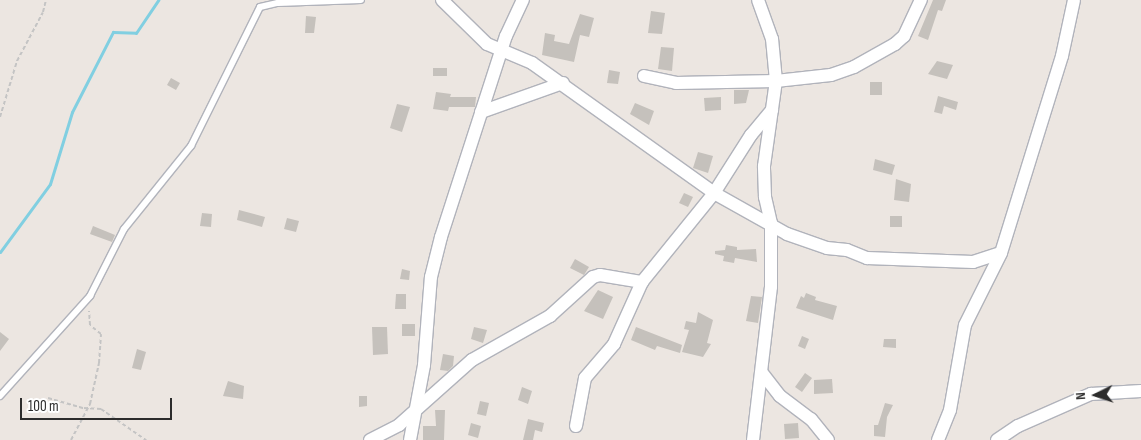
<!DOCTYPE html>
<html>
<head>
<meta charset="utf-8">
<style>
  body { margin:0 }
  #map { position:relative; width:1141px; height:440px; overflow:hidden; background:#ece6e1; font-family:"Sofia Sans Condensed",sans-serif }
  div>[style] { position:absolute }
  .stream>* { height:3px; margin:-1.5px; padding:0 1.5px; transform-origin:1.5px; border-radius:1.5px; background:#81cfe1 }
  .building>* { inset:0; background:#c5c1bc }
  .path>* { height:2px; margin-top:-1px; transform-origin:0; background:repeating-linear-gradient(90deg,#c4c4c4 0 4px,transparent 0 6.5px) }
  .roads { filter:drop-shadow(1px 0 #b1b3bb) drop-shadow(-1px 0 #b1b3bb) drop-shadow(0 1px #b1b3bb) drop-shadow(0 -1px #b1b3bb) }
  .lane>* { height:6px; margin:-3px; padding:0 3px; transform-origin:3px; border-radius:3px; background:#fff }
  .street>* { height:12px; margin:-6px; padding:0 6px; transform-origin:6px; border-radius:6px; background:#fff }
  span { translate:-50% -50%; white-space:nowrap; text-align:center; line-height:1.15; -webkit-text-stroke:4px #fff; paint-order:stroke }
  .north { position:absolute; left:1071px; top:370px; width:50px; height:50px; -webkit-text-stroke:4px #fff; paint-order:stroke; rotate:266deg; font-size:14px; font-weight:700; line-height:20px; text-align:center; color:#2c2c2c }
  .north::after { content:''; display:block; margin:auto; width:18px; height:22px; background:#2c2c2c; clip-path:polygon(50% 0,100% 100%,50% 72%,0 100%) }
  .scale { position:absolute; left:20px; top:398px; width:152px; height:22px; box-sizing:border-box; border:2px solid #2c2c2c; border-top:0; padding-left:6px; font-size:15px; line-height:18px; white-space:nowrap; color:#2c2c2c; -webkit-text-stroke:4px #fff; paint-order:stroke }
</style>
</head>
<body>
<div id="map">
  <div class="stream">
    <i style="left:0;top:252px;width:84px;rotate:-53.7deg"></i>
    <i style="left:50px;top:184px;width:75px;rotate:-73deg"></i>
    <i style="left:72px;top:112px;width:90px;rotate:-62.9deg"></i>
    <i style="left:113px;top:32px;width:23px;rotate:2deg"></i>
    <i style="left:136px;top:33px;width:40px;rotate:-56deg"></i>
  </div>
  <div class="building">
    <i style="clip-path:polygon(933px 0,946px 0,942px 11px,938px 10px,928px 40px,918px 36px)"></i>
    <i style="clip-path:polygon(651px 11px,665px 13px,662px 34px,648px 33px)"></i>
    <i style="clip-path:polygon(580px 14px,594px 18px,589px 37px,580px 35px,574px 62px,542px 55px,545px 33px,555px 35px,554px 41px,569px 44px)"></i>
    <i style="clip-path:polygon(306px 16px,316px 17px,314px 33px,305px 33px)"></i>
    <i style="clip-path:polygon(661px 47px,674px 48px,672px 71px,658px 69px)"></i>
    <i style="clip-path:polygon(937px 61px,953px 65px,947px 79px,928px 74px)"></i>
    <i style="clip-path:polygon(433px 68px,447px 68px,447px 76px,433px 76px)"></i>
    <i style="clip-path:polygon(609px 70px,620px 72px,618px 84px,607px 83px)"></i>
    <i style="clip-path:polygon(171px 78px,180px 83px,176px 90px,167px 85px)"></i>
    <i style="clip-path:polygon(870px 82px,882px 82px,882px 95px,870px 95px)"></i>
    <i style="clip-path:polygon(734px 90px,749px 90px,746px 103px,734px 104px)"></i>
    <i style="clip-path:polygon(436px 92px,451px 94px,450px 97px,476px 97px,475px 107px,449px 107px,448px 111px,433px 109px)"></i>
    <i style="clip-path:polygon(938px 96px,958px 102px,956px 110px,944px 106px,942px 114px,934px 112px)"></i>
    <i style="clip-path:polygon(721px 97px,721px 110px,705px 111px,704px 98px)"></i>
    <i style="clip-path:polygon(635px 103px,654px 111px,649px 125px,630px 114px)"></i>
    <i style="clip-path:polygon(397px 104px,410px 107px,402px 132px,390px 128px)"></i>
    <i style="clip-path:polygon(698px 152px,713px 156px,708px 173px,693px 168px)"></i>
    <i style="clip-path:polygon(875px 159px,895px 165px,892px 175px,873px 170px)"></i>
    <i style="clip-path:polygon(896px 179px,911px 184px,909px 202px,894px 200px)"></i>
    <i style="clip-path:polygon(684px 193px,693px 197px,688px 207px,679px 203px)"></i>
    <i style="clip-path:polygon(239px 210px,265px 217px,262px 227px,237px 220px)"></i>
    <i style="clip-path:polygon(202px 213px,212px 214px,211px 227px,200px 226px)"></i>
    <i style="clip-path:polygon(890px 216px,902px 216px,902px 227px,890px 227px)"></i>
    <i style="clip-path:polygon(287px 218px,299px 221px,296px 232px,284px 229px)"></i>
    <i style="clip-path:polygon(93px 226px,115px 235px,112px 242px,90px 234px)"></i>
    <i style="clip-path:polygon(726px 245px,737px 247px,737px 250px,756px 249px,757px 262px,735px 258px,734px 263px,723px 261px,724px 256px,715px 254px,715px 251px,725px 250px)"></i>
    <i style="clip-path:polygon(575px 259px,589px 267px,584px 275px,570px 268px)"></i>
    <i style="clip-path:polygon(402px 269px,410px 271px,409px 280px,400px 279px)"></i>
    <i style="clip-path:polygon(598px 290px,613px 297px,603px 319px,584px 311px)"></i>
    <i style="clip-path:polygon(806px 293px,816px 297px,815px 300px,837px 306px,833px 320px,796px 308px,801px 296px,804px 298px)"></i>
    <i style="clip-path:polygon(396px 294px,406px 294px,406px 309px,395px 309px)"></i>
    <i style="clip-path:polygon(751px 296px,762px 297px,758px 323px,746px 321px)"></i>
    <i style="clip-path:polygon(698px 312px,713px 320px,707px 343px,711px 344px,703px 357px,682px 352px,689px 330px,684px 329px,686px 321px,696px 323px)"></i>
    <i style="clip-path:polygon(402px 324px,415px 324px,415px 336px,402px 336px)"></i>
    <i style="clip-path:polygon(372px 327px,387px 327px,388px 354px,373px 355px)"></i>
    <i style="clip-path:polygon(474px 327px,487px 330px,483px 343px,471px 339px)"></i>
    <i style="clip-path:polygon(636px 327px,682px 345px,680px 353px,657px 346px,655px 350px,631px 340px)"></i>
    <i style="clip-path:polygon(0 332px,9px 339px,0 351px)"></i>
    <i style="clip-path:polygon(802px 336px,809px 339px,805px 349px,798px 346px)"></i>
    <i style="clip-path:polygon(884px 339px,896px 339px,896px 348px,883px 347px)"></i>
    <i style="clip-path:polygon(137px 349px,146px 352px,141px 370px,132px 368px)"></i>
    <i style="clip-path:polygon(443px 354px,454px 356px,453px 366px,448px 371px,440px 370px)"></i>
    <i style="clip-path:polygon(805px 373px,812px 378px,802px 392px,795px 387px)"></i>
    <i style="clip-path:polygon(832px 379px,833px 393px,814px 394px,814px 380px)"></i>
    <i style="clip-path:polygon(228px 381px,244px 386px,243px 399px,223px 396px)"></i>
    <i style="clip-path:polygon(522px 387px,532px 391px,528px 404px,518px 400px)"></i>
    <i style="clip-path:polygon(359px 396px,367px 396px,367px 406px,359px 407px)"></i>
    <i style="clip-path:polygon(480px 401px,489px 403px,486px 416px,477px 414px)"></i>
    <i style="clip-path:polygon(885px 403px,893px 405px,887px 417px,885px 437px,874px 436px,874px 425px,878px 425px)"></i>
    <i style="clip-path:polygon(435px 410px,445px 410px,444px 440px,423px 440px,423px 426px,436px 426px)"></i>
    <i style="clip-path:polygon(528px 419px,544px 423px,542px 432px,535px 430px,533px 440px,523px 440px)"></i>
    <i style="clip-path:polygon(471px 423px,481px 426px,478px 438px,468px 435px)"></i>
    <i style="clip-path:polygon(798px 423px,799px 438px,785px 439px,784px 424px)"></i>
  </div>
  <div class="path">
    <i style="left:0;top:117px;width:59px;rotate:-73.1deg"></i>
    <i style="left:17px;top:61px;width:55px;rotate:-62deg"></i>
    <i style="left:43px;top:12px;width:12px;rotate:-76deg"></i>
    <i style="left:48px;top:398px;width:37px;rotate:16deg"></i>
    <i style="left:84px;top:408px;width:17px;rotate:3deg"></i>
    <i style="left:101px;top:409px;width:55px;rotate:34.6deg"></i>
    <i style="left:71px;top:440px;width:41px;rotate:-62.2deg"></i>
    <i style="left:90px;top:404px;width:42px;rotate:-77.6deg"></i>
    <i style="left:99px;top:363px;width:29px;rotate:-86deg"></i>
    <i style="left:101px;top:334px;width:14px;rotate:-141deg"></i>
    <i style="left:90px;top:325px;width:14px;rotate:-94deg"></i>
  </div>
  <div class="roads">
    <div class="lane">
      <i style="left:0;top:396px;width:135px;rotate:-48deg"></i>
      <i style="left:90px;top:296px;width:75px;rotate:-63.1deg"></i>
      <i style="left:124px;top:229px;width:107px;rotate:-51.1deg"></i>
      <i style="left:191px;top:146px;width:155px;rotate:-63.6deg"></i>
      <i style="left:260px;top:7px;width:18px;rotate:-13deg"></i>
      <i style="left:278px;top:3px;width:83px;rotate:-2.1deg"></i>
    </div>
    <div class="street">
      <i style="left:442px;top:0;width:63px;rotate:44.4deg"></i>
      <i style="left:487px;top:44px;width:49px;rotate:22.9deg"></i>
      <i style="left:532px;top:63px;width:224px;rotate:35.5deg"></i>
      <i style="left:714px;top:193px;width:84px;rotate:29.3deg"></i>
      <i style="left:787px;top:234px;width:42px;rotate:19.3deg"></i>
      <i style="left:827px;top:248px;width:20px;rotate:6deg"></i>
      <i style="left:847px;top:250px;width:22px;rotate:22deg"></i>
      <i style="left:867px;top:258px;width:106px;rotate:2.2deg"></i>
      <i style="left:973px;top:262px;width:29px;rotate:-18deg"></i>
      <i style="left:644px;top:76px;width:33px;rotate:12deg"></i>
      <i style="left:676px;top:83px;width:100px;rotate:-1.1deg"></i>
      <i style="left:776px;top:81px;width:55px;rotate:-6.2deg"></i>
      <i style="left:831px;top:75px;width:24px;rotate:-19deg"></i>
      <i style="left:854px;top:67px;width:47px;rotate:-29.3deg"></i>
      <i style="left:895px;top:44px;width:12px;rotate:-42deg"></i>
      <i style="left:904px;top:36px;width:40px;rotate:-65deg"></i>
      <i style="left:481px;top:112px;width:87px;rotate:-19.5deg"></i>
      <i style="left:762px;top:373px;width:29px;rotate:52deg"></i>
      <i style="left:780px;top:396px;width:39px;rotate:37deg"></i>
      <i style="left:811px;top:419px;width:27px;rotate:51deg"></i>
      <i style="left:576px;top:426px;width:49px;rotate:-79.4deg"></i>
      <i style="left:585px;top:378px;width:45px;rotate:-49.5deg"></i>
      <i style="left:614px;top:344px;width:68px;rotate:-65.7deg"></i>
      <i style="left:370px;top:440px;width:33px;rotate:-27deg"></i>
      <i style="left:399px;top:425px;width:98px;rotate:-41.7deg"></i>
      <i style="left:472px;top:360px;width:90px;rotate:-29.4deg"></i>
      <i style="left:550px;top:316px;width:58px;rotate:-42.2deg"></i>
      <i style="left:593px;top:277px;width:7px;rotate:-16deg"></i>
      <i style="left:600px;top:275px;width:43px;rotate:9.5deg"></i>
      <i style="left:642px;top:282px;width:114px;rotate:-51deg"></i>
      <i style="left:714px;top:193px;width:69px;rotate:-57.5deg"></i>
      <i style="left:751px;top:135px;width:33px;rotate:-50deg"></i>
      <i style="left:410px;top:440px;width:76px;rotate:-79.4deg"></i>
      <i style="left:424px;top:365px;width:88px;rotate:-85.5deg"></i>
      <i style="left:431px;top:277px;width:41px;rotate:-76deg"></i>
      <i style="left:441px;top:237px;width:211px;rotate:-72.1deg"></i>
      <i style="left:506px;top:36px;width:40px;rotate:-65deg"></i>
      <i style="left:753px;top:440px;width:154px;rotate:-83.3deg"></i>
      <i style="left:771px;top:287px;width:64px;rotate:-90deg"></i>
      <i style="left:771px;top:223px;width:27px;rotate:-103deg"></i>
      <i style="left:765px;top:197px;width:31px;rotate:-92deg"></i>
      <i style="left:764px;top:166px;width:86px;rotate:-82deg"></i>
      <i style="left:776px;top:81px;width:42px;rotate:-95.4deg"></i>
      <i style="left:772px;top:39px;width:41px;rotate:-109.7deg"></i>
      <i style="left:938px;top:440px;width:32px;rotate:-68deg"></i>
      <i style="left:950px;top:410px;width:86px;rotate:-80deg"></i>
      <i style="left:965px;top:325px;width:80px;rotate:-63.4deg"></i>
      <i style="left:1001px;top:253px;width:206px;rotate:-72.8deg"></i>
      <i style="left:1062px;top:56px;width:57px;rotate:-77.9deg"></i>
      <i style="left:997px;top:440px;width:25px;rotate:-34deg"></i>
      <i style="left:1018px;top:426px;width:80px;rotate:-23.7deg"></i>
      <i style="left:1091px;top:394px;width:50px;rotate:-3.4deg"></i>
    </div>
  </div>
  <div class="north">N</div>
  <div class="scale">100 m</div>
</div>
</body>
</html>
